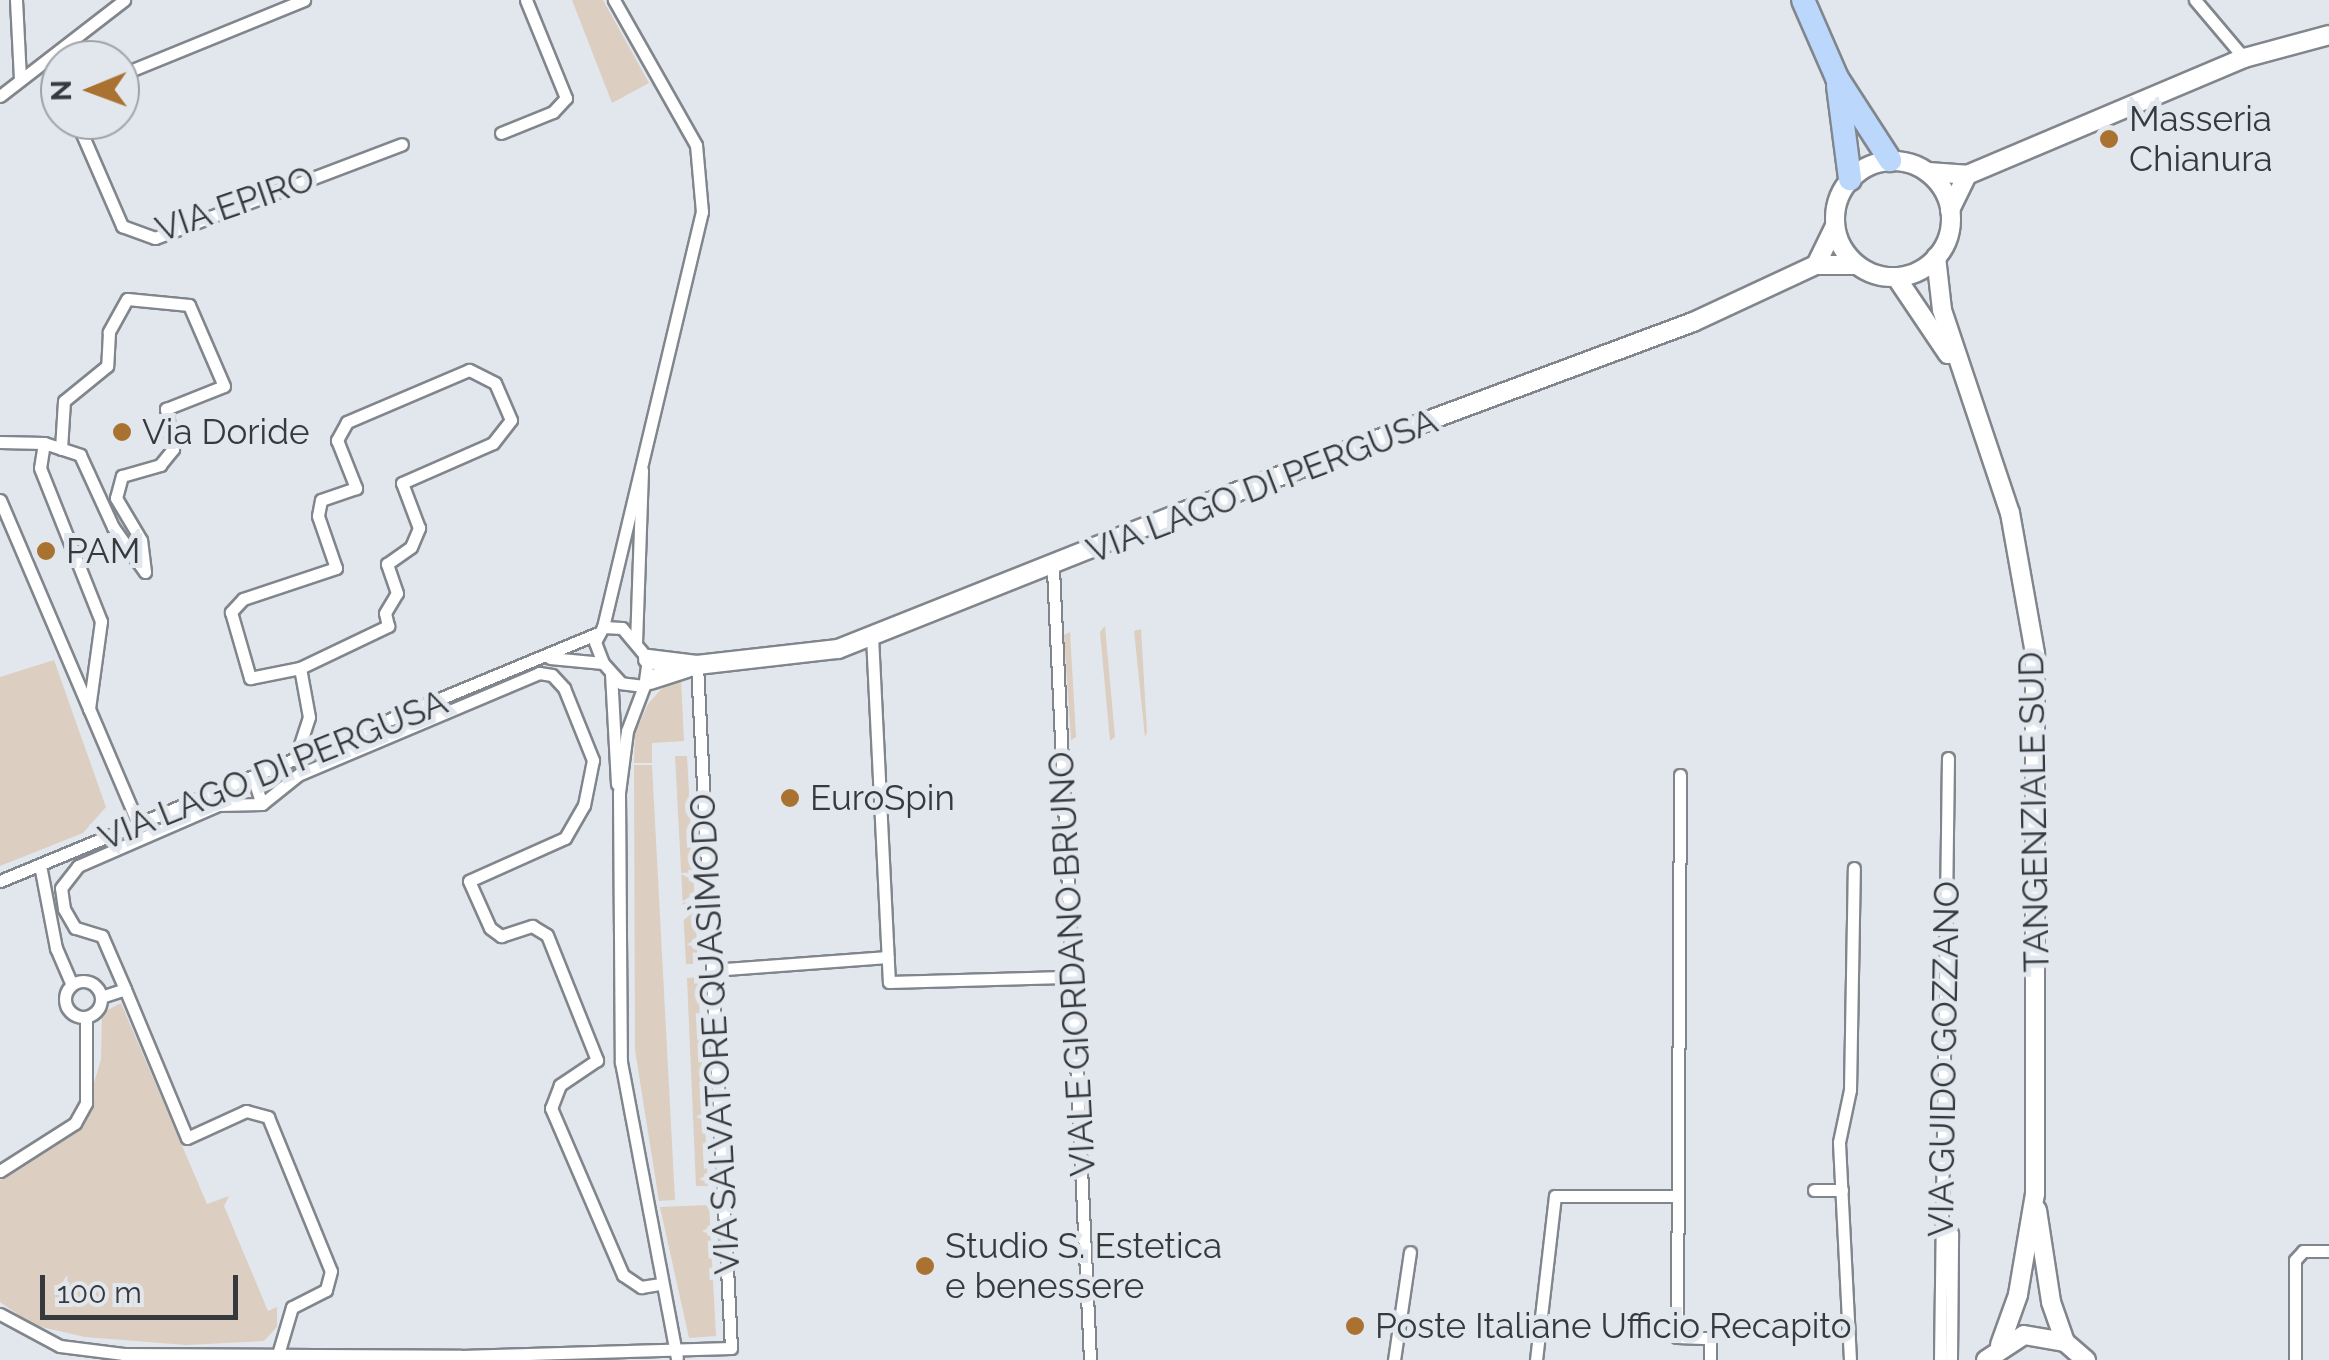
<!DOCTYPE html>
<html>
<head>
<meta charset="utf-8">
<style>
  body { margin:0 }
  #map { position:relative; width:2329px; height:1360px; overflow:hidden; background:#e2e7ee; font-family:Raleway,sans-serif }
  div>[style] { position:absolute }
  .green>* { inset:0; background:#dccec0 }
  .roads { filter:drop-shadow(2px 0 #81868d) drop-shadow(-2px 0 #81868d) drop-shadow(0 2px #81868d) drop-shadow(0 -2px #81868d) }
  .street>* { height:11px; margin:-5.5px; padding:0 5.5px; transform-origin:5.5px; border-radius:5.5px; background:#fff }
  .street>.ring { margin:-5.5px; padding:0; box-sizing:content-box; background:none; border:11px solid #fff; border-radius:50% }
  .secondary>* { height:18px; margin:-9px; padding:0 9px; transform-origin:9px; border-radius:9px; background:#fff }
  .secondary>.ring { margin:-9px; padding:0; box-sizing:content-box; background:none; border:18px solid #fff; border-radius:50% }
  .highway>* { height:22px; margin:-11px; padding:0 11px; transform-origin:11px; border-radius:11px; background:#bbd7fb }
  .dots>* { width:28px; height:28px; translate:-50% -50%; box-sizing:border-box; border:5px solid #e2e7ee; border-radius:50% }
  span { translate:-50% -50%; white-space:nowrap; text-align:center; line-height:1.15; -webkit-text-stroke:10px #e2e7ee; paint-order:stroke }
  .poi-label { font-size:35px; color:#373a3c }
  .left { translate:0 -50%; text-align:left }
  .street-label { font-size:35px; color:#373a3c }
  .north { position:absolute; left:40px; top:40px; width:100px; height:100px; box-sizing:border-box; background:#e2e7ee; border:2px solid #9ea2a7; border-radius:50%; rotate:269deg; font-size:28px; font-weight:700; line-height:40px; text-align:center; color:#373a3c }
  .north::after { content:''; display:block; margin:auto; width:35px; height:45px; background:#aa7230; clip-path:polygon(50% 0,100% 100%,50% 72%,0 100%) }
  .scale { position:absolute; left:40px; top:1275px; width:198px; height:45px; box-sizing:border-box; border:5px solid #373a3c; border-top:0; padding-left:12px; font-size:30px; line-height:35px; white-space:nowrap; color:#373a3c; -webkit-text-stroke:8px #e2e7ee; paint-order:stroke }
</style>
</head>
<body>
<div id="map">
  <div class="green">
    <i style="clip-path:polygon(572px 0,603px 0,649px 83px,612px 103px)"></i>
    <i style="clip-path:polygon(1105px 626px,1115px 737px,1110px 741px,1100px 632px)"></i>
    <i style="clip-path:polygon(1141px 629px,1147px 732px,1145px 737px,1134px 631px)"></i>
    <i style="clip-path:polygon(1070px 632px,1076px 737px,1071px 740px,1064px 635px)"></i>
    <i style="clip-path:polygon(54px 660px,106px 807px,83px 833px,0 866px,0 677px)"></i>
    <i style="clip-path:polygon(681px 679px,684px 741px,652px 743px,652px 763px,634px 763px,635px 733px,648px 704px,664px 686px)"></i>
    <i style="clip-path:polygon(675px 756px,687px 756px,698px 964px,686px 964px)"></i>
    <i style="clip-path:polygon(634px 765px,652px 765px,675px 1200px,659px 1201px,635px 1050px)"></i>
    <i style="clip-path:polygon(698px 977px,708px 1186px,696px 1186px,687px 978px)"></i>
    <i style="clip-path:polygon(121px 1003px,207px 1204px,229px 1196px,224px 1206px,268px 1311px,277px 1307px,277px 1327px,264px 1341px,186px 1345px,85px 1337px,33px 1325px,0 1302px,0 1180px,82px 1125px,101px 1059px,102px 1013px)"></i>
    <i style="clip-path:polygon(709px 1205px,716px 1336px,689px 1338px,660px 1207px)"></i>
  </div>
  <div class="roads">
    <div class="street">
      <i style="left:16px;top:0;width:80px;rotate:87.1deg"></i>
      <i style="left:2195px;top:0;width:76px;rotate:49.8deg"></i>
      <i style="left:120px;top:75px;width:199px;rotate:-22.2deg"></i>
      <i style="left:0;top:96px;width:157px;rotate:-37.7deg"></i>
      <i style="left:76px;top:120px;width:116px;rotate:66.5deg"></i>
      <i style="left:122px;top:226px;width:35px;rotate:20deg"></i>
      <i style="left:155px;top:238px;width:264px;rotate:-20.8deg"></i>
      <i style="left:501px;top:133px;width:56px;rotate:-22deg"></i>
      <i style="left:553px;top:112px;width:19px;rotate:-47deg"></i>
      <i style="left:566px;top:98px;width:106px;rotate:-112.2deg"></i>
      <i style="left:0;top:442px;width:44px;rotate:1.3deg"></i>
      <i style="left:44px;top:443px;width:38px;rotate:18deg"></i>
      <i style="left:80px;top:455px;width:79px;rotate:65.4deg"></i>
      <i style="left:113px;top:527px;width:55px;rotate:54.6deg"></i>
      <i style="left:145px;top:572px;width:32px;rotate:-97deg"></i>
      <i style="left:141px;top:540px;width:49px;rotate:-120.8deg"></i>
      <i style="left:116px;top:498px;width:23px;rotate:-75deg"></i>
      <i style="left:122px;top:476px;width:40px;rotate:-16deg"></i>
      <i style="left:160px;top:465px;width:21px;rotate:-51deg"></i>
      <i style="left:173px;top:449px;width:41px;rotate:-99.9deg"></i>
      <i style="left:166px;top:409px;width:62px;rotate:-21.6deg"></i>
      <i style="left:224px;top:386px;width:88px;rotate:-113.4deg"></i>
      <i style="left:189px;top:305px;width:62px;rotate:-174.5deg"></i>
      <i style="left:127px;top:299px;width:38px;rotate:119deg"></i>
      <i style="left:109px;top:332px;width:34px;rotate:93deg"></i>
      <i style="left:107px;top:366px;width:55px;rotate:140.9deg"></i>
      <i style="left:64px;top:401px;width:48px;rotate:93.6deg"></i>
      <i style="left:44px;top:443px;width:25px;rotate:99deg"></i>
      <i style="left:40px;top:468px;width:165px;rotate:68.3deg"></i>
      <i style="left:101px;top:621px;width:89px;rotate:97.8deg"></i>
      <i style="left:0;top:500px;width:351px;rotate:66.9deg"></i>
      <i style="left:1053px;top:569px;width:792px;rotate:87.32deg"></i>
      <i style="left:603px;top:627px;width:427px;rotate:-76.6deg"></i>
      <i style="left:702px;top:212px;width:67px;rotate:-95.1deg"></i>
      <i style="left:696px;top:145px;width:167px;rotate:-119.5deg"></i>
      <i style="left:603px;top:627px;width:19px;rotate:3deg"></i>
      <i style="left:622px;top:628px;width:40px;rotate:50deg"></i>
      <i style="left:648px;top:659px;width:27px;rotate:98deg"></i>
      <i style="left:644px;top:686px;width:23px;rotate:-173deg"></i>
      <i style="left:621px;top:683px;width:27px;rotate:-132deg"></i>
      <i style="left:603px;top:663px;width:22px;rotate:-111deg"></i>
      <i style="left:595px;top:642px;width:17px;rotate:-62deg"></i>
      <i style="left:872px;top:636px;width:346px;rotate:87.2deg"></i>
      <i style="left:889px;top:982px;width:184px;rotate:-1.6deg"></i>
      <i style="left:636px;top:643px;width:173px;rotate:-88deg"></i>
      <i style="left:550px;top:658px;width:53px;rotate:5.4deg"></i>
      <i style="left:611px;top:673px;width:111px;rotate:86.9deg"></i>
      <i style="left:644px;top:686px;width:48px;rotate:110.7deg"></i>
      <i style="left:627px;top:731px;width:63px;rotate:97.4deg"></i>
      <i style="left:619px;top:793px;width:269px;rotate:89.6deg"></i>
      <i style="left:621px;top:1062px;width:301px;rotate:79.3deg"></i>
      <i style="left:295px;top:760px;width:45px;rotate:-72deg"></i>
      <i style="left:309px;top:717px;width:50px;rotate:-100.4deg"></i>
      <i style="left:300px;top:668px;width:98px;rotate:-25.5deg"></i>
      <i style="left:388px;top:626px;width:13px;rotate:-103deg"></i>
      <i style="left:385px;top:613px;width:23px;rotate:-59deg"></i>
      <i style="left:397px;top:593px;width:31px;rotate:-109deg"></i>
      <i style="left:387px;top:564px;width:29px;rotate:-35deg"></i>
      <i style="left:411px;top:547px;width:21px;rotate:-67deg"></i>
      <i style="left:419px;top:528px;width:48px;rotate:-110.7deg"></i>
      <i style="left:402px;top:483px;width:99px;rotate:-23.7deg"></i>
      <i style="left:493px;top:443px;width:29px;rotate:-52deg"></i>
      <i style="left:511px;top:420px;width:40px;rotate:-113.4deg"></i>
      <i style="left:495px;top:383px;width:29px;rotate:-153deg"></i>
      <i style="left:469px;top:370px;width:133px;rotate:156.9deg"></i>
      <i style="left:347px;top:422px;width:21px;rotate:119deg"></i>
      <i style="left:337px;top:440px;width:52px;rotate:68.4deg"></i>
      <i style="left:356px;top:488px;width:37px;rotate:161deg"></i>
      <i style="left:321px;top:500px;width:16px;rotate:101deg"></i>
      <i style="left:318px;top:516px;width:55px;rotate:70.9deg"></i>
      <i style="left:336px;top:568px;width:98px;rotate:161.6deg"></i>
      <i style="left:243px;top:599px;width:18px;rotate:133deg"></i>
      <i style="left:231px;top:612px;width:69px;rotate:73.9deg"></i>
      <i style="left:250px;top:678px;width:51px;rotate:-11.3deg"></i>
      <i style="left:1680px;top:775px;width:562px;rotate:90.31deg"></i>
      <i style="left:1677px;top:1337px;width:33px;rotate:2deg"></i>
      <i style="left:1710px;top:1338px;width:22px;rotate:90deg"></i>
      <i style="left:253px;top:777px;width:28px;rotate:72deg"></i>
      <i style="left:40px;top:865px;width:85px;rotate:79.1deg"></i>
      <i style="left:56px;top:948px;width:40px;rotate:66.6deg"></i>
      <i style="left:0;top:881px;width:645px;rotate:-22.51deg"></i>
      <i style="left:712px;top:970px;width:176px;rotate:-4.2deg"></i>
      <i class="ring" style="left:65px;top:981px;width:25px;height:25px"></i>
      <i style="left:125px;top:989px;width:58px;rotate:-113.5deg"></i>
      <i style="left:102px;top:936px;width:28px;rotate:-163deg"></i>
      <i style="left:75px;top:928px;width:22px;rotate:-120deg"></i>
      <i style="left:64px;top:909px;width:21px;rotate:-98deg"></i>
      <i style="left:61px;top:888px;width:28px;rotate:-52deg"></i>
      <i style="left:78px;top:866px;width:153px;rotate:-23.5deg"></i>
      <i style="left:218px;top:805px;width:44px;rotate:-1.3deg"></i>
      <i style="left:262px;top:804px;width:46px;rotate:-38.9deg"></i>
      <i style="left:298px;top:775px;width:262px;rotate:-22.9deg"></i>
      <i style="left:539px;top:673px;width:13px;rotate:9deg"></i>
      <i style="left:552px;top:675px;width:18px;rotate:47deg"></i>
      <i style="left:564px;top:688px;width:78px;rotate:68.1deg"></i>
      <i style="left:593px;top:760px;width:46px;rotate:101.3deg"></i>
      <i style="left:584px;top:805px;width:38px;rotate:120deg"></i>
      <i style="left:565px;top:838px;width:105px;rotate:155.9deg"></i>
      <i style="left:469px;top:881px;width:51px;rotate:65.9deg"></i>
      <i style="left:490px;top:928px;width:14px;rotate:36deg"></i>
      <i style="left:501px;top:936px;width:33px;rotate:-18deg"></i>
      <i style="left:532px;top:926px;width:17px;rotate:31deg"></i>
      <i style="left:547px;top:935px;width:135px;rotate:68.2deg"></i>
      <i style="left:597px;top:1060px;width:45px;rotate:146deg"></i>
      <i style="left:560px;top:1085px;width:25px;rotate:111deg"></i>
      <i style="left:551px;top:1108px;width:182px;rotate:66.7deg"></i>
      <i style="left:623px;top:1275px;width:22px;rotate:34deg"></i>
      <i style="left:641px;top:1287px;width:20px;rotate:-9deg"></i>
      <i style="left:101px;top:997px;width:25px;rotate:-18deg"></i>
      <i style="left:125px;top:989px;width:161px;rotate:67.4deg"></i>
      <i style="left:187px;top:1138px;width:65px;rotate:-24.6deg"></i>
      <i style="left:246px;top:1111px;width:23px;rotate:15deg"></i>
      <i style="left:268px;top:1117px;width:166px;rotate:67.8deg"></i>
      <i style="left:331px;top:1271px;width:20px;rotate:105deg"></i>
      <i style="left:326px;top:1290px;width:38px;rotate:153deg"></i>
      <i style="left:292px;top:1307px;width:46px;rotate:106.5deg"></i>
      <i style="left:0;top:1171px;width:89px;rotate:-32.6deg"></i>
      <i style="left:75px;top:1123px;width:23px;rotate:-61deg"></i>
      <i style="left:86px;top:1103px;width:86px;rotate:-90deg"></i>
      <i style="left:1814px;top:1190px;width:28px"></i>
      <i style="left:0;top:1314px;width:68px;rotate:28.1deg"></i>
      <i style="left:60px;top:1346px;width:64px;rotate:7.2deg"></i>
      <i style="left:123px;top:1354px;width:338px;rotate:0.3deg"></i>
      <i style="left:461px;top:1356px;width:270px;rotate:-1.7deg"></i>
      <i style="left:731px;top:1348px;width:684px;rotate:-92.85deg"></i>
      <i style="left:1394px;top:1360px;width:109px;rotate:-81.6deg"></i>
      <i style="left:1536px;top:1360px;width:165px;rotate:-83.4deg"></i>
      <i style="left:1555px;top:1196px;width:119px"></i>
      <i style="left:1850px;top:1360px;width:218px;rotate:-92.9deg"></i>
      <i style="left:1839px;top:1142px;width:53px;rotate:-78.1deg"></i>
      <i style="left:1850px;top:1090px;width:222px;rotate:-89deg"></i>
      <i style="left:1940px;top:1360px;width:602px;rotate:-89.24deg"></i>
      <i style="left:1951px;top:1360px;width:127px;rotate:-89.5deg"></i>
      <i style="left:2295px;top:1360px;width:100px;rotate:-90deg"></i>
      <i style="left:2295px;top:1260px;width:12px;rotate:-48deg"></i>
      <i style="left:2303px;top:1251px;width:26px"></i>
    </div>
    <div class="secondary">
      <i class="ring" style="left:1835px;top:161px;width:98px;height:98px"></i>
      <i style="left:1928px;top:172px;width:39px;rotate:4deg"></i>
      <i style="left:1967px;top:175px;width:39px;rotate:116deg"></i>
      <i style="left:1967px;top:175px;width:301px;rotate:-22.9deg"></i>
      <i style="left:2244px;top:58px;width:88px;rotate:-15.1deg"></i>
      <i style="left:1835px;top:226px;width:43px;rotate:116deg"></i>
      <i style="left:1816px;top:265px;width:41px"></i>
      <i style="left:1936px;top:257px;width:53px;rotate:83.5deg"></i>
      <i style="left:1942px;top:310px;width:214px;rotate:71.5deg"></i>
      <i style="left:2010px;top:513px;width:143px;rotate:79.9deg"></i>
      <i style="left:2035px;top:654px;width:540px;rotate:90deg"></i>
      <i style="left:2035px;top:1194px;width:102px;rotate:99.6deg"></i>
      <i style="left:2018px;top:1295px;width:53px;rotate:109.8deg"></i>
      <i style="left:1896px;top:277px;width:93px;rotate:56deg"></i>
      <i style="left:648px;top:659px;width:49px;rotate:7deg"></i>
      <i style="left:697px;top:665px;width:142px;rotate:-6.5deg"></i>
      <i style="left:838px;top:649px;width:371px;rotate:-21.7deg"></i>
      <i style="left:1183px;top:512px;width:544px;rotate:-20.43deg"></i>
      <i style="left:1693px;top:322px;width:136px;rotate:-24.9deg"></i>
      <i style="left:650px;top:680px;width:39px;rotate:-18deg"></i>
      <i style="left:2037px;top:1210px;width:93px;rotate:81.3deg"></i>
      <i style="left:2051px;top:1302px;width:42px;rotate:70.7deg"></i>
      <i style="left:1986px;top:1360px;width:45px;rotate:-33.3deg"></i>
      <i style="left:2024px;top:1335px;width:42px;rotate:9.7deg"></i>
      <i style="left:2065px;top:1342px;width:28px;rotate:41deg"></i>
    </div>
    <div class="highway">
      <i style="left:1803px;top:0;width:85px;rotate:66.4deg"></i>
      <i style="left:1837px;top:78px;width:98px;rotate:57.1deg"></i>
      <i style="left:1838px;top:86px;width:94px;rotate:82.6deg"></i>
    </div>
  </div>
  <div class="dots">
    <i style="left:2109px;top:139px;background:#aa7230"></i>
    <i style="left:122px;top:432px;background:#aa7230"></i>
    <i style="left:46px;top:551px;background:#aa7230"></i>
    <i style="left:790px;top:798px;background:#aa7230"></i>
    <i style="left:925px;top:1266px;background:#aa7230"></i>
    <i style="left:1355px;top:1326px;background:#aa7230"></i>
  </div>
  <div class="poi-label">
    <span class="left" style="left:2129px;top:139px">Masseria<br>Chianura</span>
    <span class="left" style="left:142px;top:432px">Via Doride</span>
    <span class="left" style="left:66px;top:551px">PAM</span>
    <span class="left" style="left:810px;top:798px">EuroSpin</span>
    <span class="left" style="left:945px;top:1266px">Studio S. Estetica<br>e benessere</span>
    <span class="left" style="left:1375px;top:1326px">Poste Italiane Ufficio Recapito</span>
  </div>
  <div class="street-label">
    <span style="left:235px;top:204px;rotate:-19deg">VIA EPIRO</span>
    <span style="left:1262px;top:486px;rotate:-21deg">VIA LAGO DI PERGUSA</span>
    <span style="left:273px;top:770px;rotate:-22deg">VIA LAGO DI PERGUSA</span>
    <span style="left:2034px;top:812px;rotate:-91deg">TANGENZIALE SUD</span>
    <span style="left:1072px;top:964px;rotate:-93deg">VIALE GIORDANO BRUNO</span>
    <span style="left:715px;top:1034px;rotate:-93deg">VIA SALVATORE QUASÌMODO</span>
    <span style="left:1944px;top:1059px;rotate:-89deg">VIA GUIDO GOZZANO</span>
  </div>
  <div class="north">N</div>
  <div class="scale">100 m</div>
</div>
</body>
</html>
